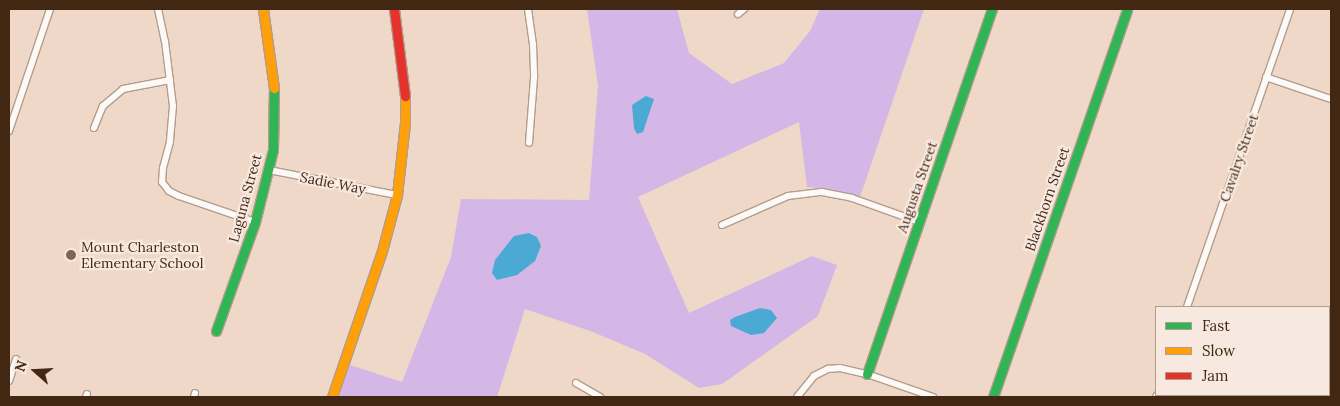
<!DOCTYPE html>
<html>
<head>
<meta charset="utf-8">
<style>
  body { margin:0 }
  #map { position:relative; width:1340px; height:406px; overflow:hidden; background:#efd8c7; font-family:Lora,serif }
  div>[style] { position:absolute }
  .green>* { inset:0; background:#d4b7e6 }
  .water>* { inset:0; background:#4aaad4 }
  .roads { filter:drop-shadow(1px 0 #b29d8b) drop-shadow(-1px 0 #b29d8b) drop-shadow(0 1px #b29d8b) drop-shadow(0 -1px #b29d8b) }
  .street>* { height:6px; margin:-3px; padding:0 3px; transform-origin:3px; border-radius:3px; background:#fdf9f7 }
  .fast>* { height:9px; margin:-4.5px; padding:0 4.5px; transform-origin:4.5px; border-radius:4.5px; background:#30b455 }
  .slow>* { height:9px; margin:-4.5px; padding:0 4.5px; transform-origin:4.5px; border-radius:4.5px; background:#ff9f0a }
  .jam>* { height:9px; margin:-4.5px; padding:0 4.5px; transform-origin:4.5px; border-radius:4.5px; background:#e5322d }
  .dots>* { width:14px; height:14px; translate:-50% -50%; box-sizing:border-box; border:2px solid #f7e9df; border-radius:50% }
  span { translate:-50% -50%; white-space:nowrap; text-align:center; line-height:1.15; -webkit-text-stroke:4.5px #f7e9df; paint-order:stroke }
  .street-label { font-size:14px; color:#422813 }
  .poi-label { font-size:14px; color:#422813 }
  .left { translate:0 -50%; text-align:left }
  .frame { position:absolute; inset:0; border:10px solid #422813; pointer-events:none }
  .legend { position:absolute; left:1155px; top:306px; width:175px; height:90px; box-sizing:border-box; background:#f7e9df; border:1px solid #af9c8d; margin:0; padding:6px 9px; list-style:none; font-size:15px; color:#422813 }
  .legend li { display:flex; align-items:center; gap:10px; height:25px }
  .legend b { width:25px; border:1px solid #af9c8d }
  .north { position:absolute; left:10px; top:346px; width:50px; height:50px; -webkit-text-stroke:4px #f7e9df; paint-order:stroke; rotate:289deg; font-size:14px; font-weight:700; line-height:20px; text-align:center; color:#422813 }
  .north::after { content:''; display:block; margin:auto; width:18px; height:22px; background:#422813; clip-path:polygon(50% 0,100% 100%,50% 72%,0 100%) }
</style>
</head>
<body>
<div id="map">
  <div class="green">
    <i style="clip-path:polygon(587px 9px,677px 9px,689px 53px,732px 84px,784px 63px,810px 31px,820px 9px,924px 9px,860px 197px,831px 189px,807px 187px,799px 122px,638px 197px,689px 313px,812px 256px,837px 265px,818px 316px,722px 384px,699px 388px,645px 354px,593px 332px,525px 309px,497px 397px,339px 397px,350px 365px,402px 382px,451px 257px,461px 199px,589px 200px,598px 86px)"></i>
  </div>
  <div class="water">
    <i style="clip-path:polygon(646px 96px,654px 99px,643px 132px,637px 134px,634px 128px,632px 105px)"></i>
    <i style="clip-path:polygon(529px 233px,537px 237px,541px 246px,535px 261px,517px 275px,497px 280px,492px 273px,495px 260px,514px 236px)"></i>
    <i style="clip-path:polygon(760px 308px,771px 310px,777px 318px,764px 333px,751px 335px,731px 326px,730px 320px,735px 317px)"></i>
  </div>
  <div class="roads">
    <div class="street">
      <i style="left:158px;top:9px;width:33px;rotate:78deg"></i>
      <i style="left:165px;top:41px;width:65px;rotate:83deg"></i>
      <i style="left:173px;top:106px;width:36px;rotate:95deg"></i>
      <i style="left:170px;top:142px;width:27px;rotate:105deg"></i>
      <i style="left:163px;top:168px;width:14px;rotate:94deg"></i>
      <i style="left:162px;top:182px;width:11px;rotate:52deg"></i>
      <i style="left:169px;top:191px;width:11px;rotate:27deg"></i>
      <i style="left:179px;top:196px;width:80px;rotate:18.9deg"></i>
      <i style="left:528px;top:9px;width:35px;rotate:82deg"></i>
      <i style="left:533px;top:44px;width:34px;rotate:88deg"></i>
      <i style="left:534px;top:78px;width:65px;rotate:94.4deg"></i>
      <i style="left:738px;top:14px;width:8px;rotate:-40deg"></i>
      <i style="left:1266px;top:77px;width:69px;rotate:18.7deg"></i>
      <i style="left:94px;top:128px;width:24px;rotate:-68deg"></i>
      <i style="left:103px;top:106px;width:26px;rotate:-40deg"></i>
      <i style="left:123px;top:89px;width:48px;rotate:-10.8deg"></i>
      <i style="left:9px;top:131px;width:129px;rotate:-71.4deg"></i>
      <i style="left:269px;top:170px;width:130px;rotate:11.1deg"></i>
      <i style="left:722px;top:225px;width:72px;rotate:-23.7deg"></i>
      <i style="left:788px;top:196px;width:34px;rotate:-7deg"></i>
      <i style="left:822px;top:192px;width:31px;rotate:11deg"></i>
      <i style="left:852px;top:198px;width:71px;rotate:19.7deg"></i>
      <i style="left:1187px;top:307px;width:315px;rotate:-70.9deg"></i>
      <i style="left:9px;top:381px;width:23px;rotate:-72deg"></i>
      <i style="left:576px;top:383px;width:28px;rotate:30deg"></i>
      <i style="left:86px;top:397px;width:3px;rotate:-72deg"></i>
      <i style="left:194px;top:397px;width:4px;rotate:-76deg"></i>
      <i style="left:797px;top:397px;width:27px;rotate:-51deg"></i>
      <i style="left:814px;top:376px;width:16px;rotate:-27deg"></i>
      <i style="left:828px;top:369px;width:12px;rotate:-5deg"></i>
      <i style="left:840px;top:368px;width:28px;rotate:13deg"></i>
      <i style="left:867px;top:374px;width:70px;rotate:19.2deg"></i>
      <i style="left:1156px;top:397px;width:2px;rotate:-63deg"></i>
    </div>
    <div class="fast">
      <i style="left:216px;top:331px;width:116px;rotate:-70.3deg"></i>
      <i style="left:255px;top:222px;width:74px;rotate:-76deg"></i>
      <i style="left:273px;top:150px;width:62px;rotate:-89.1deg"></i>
      <i style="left:867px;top:374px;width:386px;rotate:-71.1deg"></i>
      <i style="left:993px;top:397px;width:410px;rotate:-70.9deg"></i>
    </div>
    <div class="slow">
      <i style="left:263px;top:9px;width:80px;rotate:82.1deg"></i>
      <i style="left:332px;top:397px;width:154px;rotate:-71.1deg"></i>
      <i style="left:382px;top:251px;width:58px;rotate:-75deg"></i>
      <i style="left:397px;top:195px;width:72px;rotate:-83.7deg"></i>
      <i style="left:405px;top:123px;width:27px;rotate:-90deg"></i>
    </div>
    <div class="jam">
      <i style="left:394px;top:9px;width:88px;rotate:82.8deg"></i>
    </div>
  </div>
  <div class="dots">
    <i style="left:71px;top:255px;background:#7f6652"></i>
  </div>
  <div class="street-label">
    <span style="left:1239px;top:158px;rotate:-71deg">Cavalry Street</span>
    <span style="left:333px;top:183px;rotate:11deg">Sadie Way</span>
    <span style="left:917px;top:187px;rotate:-71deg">Augusta Street</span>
    <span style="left:245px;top:198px;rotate:-75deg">Laguna Street</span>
    <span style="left:1047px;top:199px;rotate:-71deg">Blackhorn Street</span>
  </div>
  <div class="poi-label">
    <span class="left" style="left:81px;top:255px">Mount Charleston<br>Elementary School</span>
  </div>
  <div class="frame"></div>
  <ul class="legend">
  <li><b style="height:6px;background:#30b455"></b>Fast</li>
  <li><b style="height:6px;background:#ff9f0a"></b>Slow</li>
  <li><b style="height:6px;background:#e5322d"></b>Jam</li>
  </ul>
  <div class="north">N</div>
</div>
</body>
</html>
